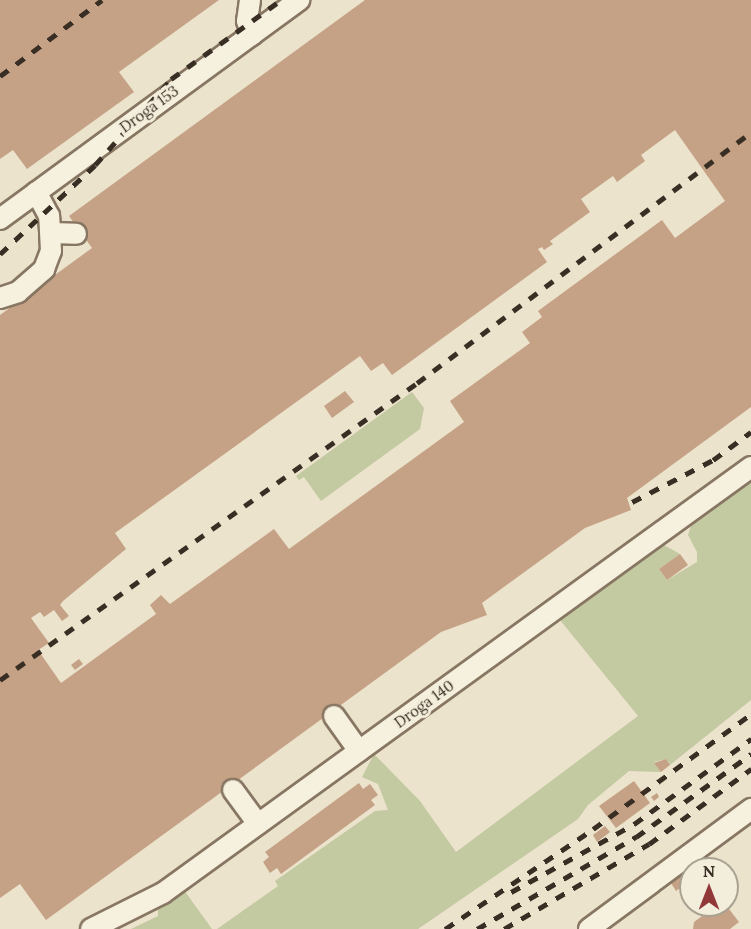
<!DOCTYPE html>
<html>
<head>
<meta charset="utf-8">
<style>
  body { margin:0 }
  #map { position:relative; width:751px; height:929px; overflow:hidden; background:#ebe3cc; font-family:Lora,serif }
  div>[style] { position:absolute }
  .green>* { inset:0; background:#c3c9a1 }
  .building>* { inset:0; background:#c5a286 }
  .roads { filter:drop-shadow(2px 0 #877662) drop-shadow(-2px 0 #877662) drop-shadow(0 2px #877662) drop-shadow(0 -2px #877662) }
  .minor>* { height:20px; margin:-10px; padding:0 10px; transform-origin:10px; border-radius:10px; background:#f6f0df }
  .rail>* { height:4.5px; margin-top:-2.25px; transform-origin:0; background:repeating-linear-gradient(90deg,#392e23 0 10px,transparent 0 20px) }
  span { translate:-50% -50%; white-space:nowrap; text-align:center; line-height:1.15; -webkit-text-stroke:6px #f3eddb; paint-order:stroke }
  .street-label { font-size:15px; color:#392e23 }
  .north { position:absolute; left:679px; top:857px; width:60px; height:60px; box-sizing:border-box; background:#f3eddb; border:2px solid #a9a191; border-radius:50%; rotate:0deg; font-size:16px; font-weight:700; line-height:24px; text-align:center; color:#392e23 }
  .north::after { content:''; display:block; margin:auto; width:21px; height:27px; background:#903938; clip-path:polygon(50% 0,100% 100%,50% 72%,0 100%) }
</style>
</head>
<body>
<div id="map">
  <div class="green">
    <i style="clip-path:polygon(412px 392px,424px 408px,420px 429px,321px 501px,304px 477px,299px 480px,296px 476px)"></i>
    <i style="clip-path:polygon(751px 475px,751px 700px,670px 765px,666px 759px,654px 762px,661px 772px,629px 771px,588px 805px,578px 819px,418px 929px,217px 929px,278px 886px,275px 881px,375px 811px,388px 810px,378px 784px,362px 777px,374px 754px,420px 801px,456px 852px,638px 716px,560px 620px,566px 609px,662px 544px,680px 554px,659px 569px,667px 580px,697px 562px,697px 552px,688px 535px,695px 513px)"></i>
    <i style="clip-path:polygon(181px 886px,212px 929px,131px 929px,158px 916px,158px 902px)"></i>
  </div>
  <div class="building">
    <i style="clip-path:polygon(0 0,219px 0,119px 72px,134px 92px,27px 169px,13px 150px,0 159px)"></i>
    <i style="clip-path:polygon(evenodd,365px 0,751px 0,751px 407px,627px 498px,631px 510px,585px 528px,482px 603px,487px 615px,441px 632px,46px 920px,20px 884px,0 898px,0 315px,92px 248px,69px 216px,365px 0,675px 130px,725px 201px,675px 238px,662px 220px,538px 311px,542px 317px,522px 332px,530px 343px,450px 401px,464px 422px,289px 549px,274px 529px,170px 604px,161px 595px,150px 605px,156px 614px,61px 683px,38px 650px,49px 643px,31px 618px,40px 612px,44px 617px,54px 610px,62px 621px,69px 616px,60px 605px,63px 601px,126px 549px,115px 533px,360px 356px,371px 371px,383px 363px,392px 375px,547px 262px,538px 249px,542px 247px,544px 250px,553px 244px,550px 241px,590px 212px,581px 199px,613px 176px,617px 182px,645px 161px,641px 155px,675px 130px)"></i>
    <i style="clip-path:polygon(345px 391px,354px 402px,332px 418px,324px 406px)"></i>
    <i style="clip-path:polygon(680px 554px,688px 565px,667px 580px,659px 569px)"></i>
    <i style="clip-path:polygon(79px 659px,83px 664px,75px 670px,71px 665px)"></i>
    <i style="clip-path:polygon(666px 759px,670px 765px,661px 772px,654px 763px)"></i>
    <i style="clip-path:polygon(634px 781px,650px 803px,616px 828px,599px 806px)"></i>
    <i style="clip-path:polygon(359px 783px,363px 789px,370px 784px,378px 795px,371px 800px,375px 805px,281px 874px,277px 868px,270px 873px,263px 862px,269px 857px,265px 852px)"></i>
    <i style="clip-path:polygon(657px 793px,659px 797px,654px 801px,651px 797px)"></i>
    <i style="clip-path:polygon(605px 826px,610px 832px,597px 842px,593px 835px)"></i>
    <i style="clip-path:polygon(686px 873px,691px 880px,676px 891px,671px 883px)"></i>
    <i style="clip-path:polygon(717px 905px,726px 905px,739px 922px,730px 929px,693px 929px,694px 922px)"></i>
  </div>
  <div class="roads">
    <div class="minor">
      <i style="left:250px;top:0;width:21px;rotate:98deg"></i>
      <i style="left:247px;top:21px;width:15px;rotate:70deg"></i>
      <i style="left:0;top:219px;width:371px;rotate:-36.2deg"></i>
      <i style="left:52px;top:233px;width:24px;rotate:2deg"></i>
      <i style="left:0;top:298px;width:19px;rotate:-18deg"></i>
      <i style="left:18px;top:292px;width:35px;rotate:-41deg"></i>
      <i style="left:44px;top:269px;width:19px;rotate:-69deg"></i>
      <i style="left:51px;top:251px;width:35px;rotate:-93deg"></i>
      <i style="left:49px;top:216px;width:27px;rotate:-118deg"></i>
      <i style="left:334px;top:716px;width:43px;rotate:54.5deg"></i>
      <i style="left:233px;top:790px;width:42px;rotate:53.7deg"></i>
      <i style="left:91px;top:929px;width:80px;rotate:-26.6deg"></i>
      <i style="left:163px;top:893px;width:726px;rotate:-35.92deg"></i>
      <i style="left:589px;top:929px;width:202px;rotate:-36.5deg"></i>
    </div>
  </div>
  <div class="rail">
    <i style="left:0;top:76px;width:127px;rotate:-36.7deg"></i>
    <i style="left:0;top:254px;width:130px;rotate:-43.1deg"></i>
    <i style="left:95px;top:165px;width:115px;rotate:-48.5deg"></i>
    <i style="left:171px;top:79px;width:135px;rotate:-35.7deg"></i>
    <i style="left:632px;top:502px;width:91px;rotate:-27.4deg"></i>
    <i style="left:713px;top:460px;width:47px;rotate:-36.4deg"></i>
    <i style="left:0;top:680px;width:512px;rotate:-35.46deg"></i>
    <i style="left:417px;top:383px;width:418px;rotate:-36.9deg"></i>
    <i style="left:511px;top:892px;width:141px;rotate:-28.9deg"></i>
    <i style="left:634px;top:824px;width:145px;rotate:-36deg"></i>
    <i style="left:445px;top:929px;width:179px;rotate:-34deg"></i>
    <i style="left:593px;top:829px;width:195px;rotate:-36deg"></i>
    <i style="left:477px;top:929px;width:184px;rotate:-30.1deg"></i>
    <i style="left:636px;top:837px;width:142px;rotate:-35.8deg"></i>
    <i style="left:504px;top:929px;width:168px;rotate:-30.4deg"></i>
    <i style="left:649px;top:844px;width:127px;rotate:-36.3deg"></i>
  </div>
  <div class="street-label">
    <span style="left:149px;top:109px;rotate:-36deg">Droga 153</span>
    <span style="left:424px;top:704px;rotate:-36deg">Droga 140</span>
  </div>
  <div class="north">N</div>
</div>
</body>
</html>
